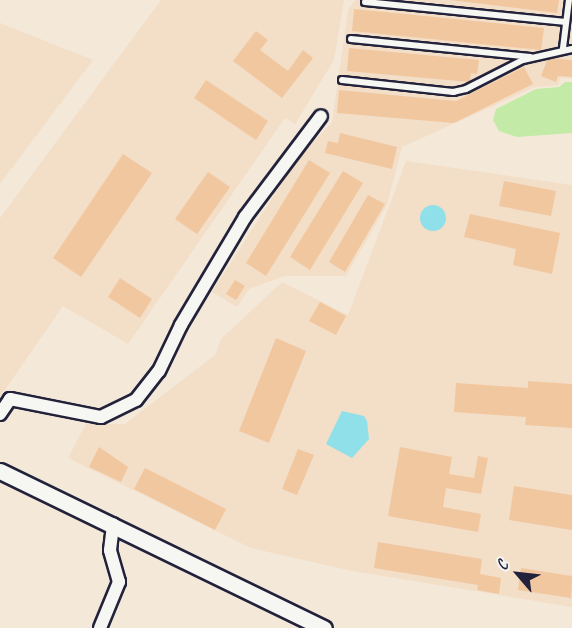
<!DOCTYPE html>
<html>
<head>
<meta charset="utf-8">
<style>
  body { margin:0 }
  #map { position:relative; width:572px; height:628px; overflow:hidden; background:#f4e8d9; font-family:Caveat,sans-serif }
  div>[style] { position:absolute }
  .built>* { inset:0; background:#f3dec8 }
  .green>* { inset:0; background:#c3eba7 }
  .water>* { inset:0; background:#8fe0e9 }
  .round { border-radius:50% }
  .building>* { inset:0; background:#f1c7a0 }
  .roads { filter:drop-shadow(2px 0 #22223b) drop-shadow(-2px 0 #22223b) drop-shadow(0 2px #22223b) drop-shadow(0 -2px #22223b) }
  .service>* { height:6px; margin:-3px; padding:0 3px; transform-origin:3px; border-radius:3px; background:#f6f6f2 }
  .minor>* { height:12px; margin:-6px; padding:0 6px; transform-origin:6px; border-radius:6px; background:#f6f6f2 }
  .tertiary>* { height:15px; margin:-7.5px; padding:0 7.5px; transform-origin:7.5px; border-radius:7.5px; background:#f6f6f2 }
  span { translate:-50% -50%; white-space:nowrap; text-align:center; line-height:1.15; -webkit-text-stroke:4.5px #f6f6f2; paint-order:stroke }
  .north { position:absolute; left:488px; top:544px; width:60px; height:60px; -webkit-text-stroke:4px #f6f6f2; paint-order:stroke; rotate:298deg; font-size:16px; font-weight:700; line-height:24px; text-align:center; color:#22223b }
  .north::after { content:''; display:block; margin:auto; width:21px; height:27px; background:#22223b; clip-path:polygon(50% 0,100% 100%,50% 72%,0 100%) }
</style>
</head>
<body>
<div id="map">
  <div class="built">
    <i style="clip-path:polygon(161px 0,344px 0,334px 60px,295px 124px,285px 118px,128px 344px,63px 306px,0 397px,0 218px)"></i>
    <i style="clip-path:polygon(355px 0,572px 0,572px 79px,561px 78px,558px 85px,535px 87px,402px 147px,387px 205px,346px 276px,284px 276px,249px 289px,237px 307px,212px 292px,300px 155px,332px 123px,348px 10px)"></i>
    <i style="clip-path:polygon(0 23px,93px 60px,0 184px)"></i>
    <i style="clip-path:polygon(406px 161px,572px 185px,572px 607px,352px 571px,251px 548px,68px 458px,86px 424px,125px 424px,215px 355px,221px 339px,282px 282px,348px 315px)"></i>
  </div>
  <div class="green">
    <i style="clip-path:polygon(565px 82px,572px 82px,572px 133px,517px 137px,499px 131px,493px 120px,496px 109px,536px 89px,559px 87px)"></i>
  </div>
  <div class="water">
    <i class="round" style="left:420px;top:205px;width:26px;height:26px"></i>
    <i style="clip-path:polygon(342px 411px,364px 416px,367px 421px,369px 439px,352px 458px,326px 444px)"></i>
  </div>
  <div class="building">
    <i style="clip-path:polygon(450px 0,559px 0,557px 13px)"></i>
    <i style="clip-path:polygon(354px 9px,544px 28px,541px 50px,352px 31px)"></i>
    <i style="clip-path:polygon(256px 31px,268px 40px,260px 50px,288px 71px,303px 50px,313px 58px,282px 98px,233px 61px)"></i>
    <i style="clip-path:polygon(349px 48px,479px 60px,477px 74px,471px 73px,470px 82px,347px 71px)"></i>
    <i style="clip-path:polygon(548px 58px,572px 60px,572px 77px,558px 76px,556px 82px,541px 76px)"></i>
    <i style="clip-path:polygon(524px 67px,533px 84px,454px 123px,337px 113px,339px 90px,456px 101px)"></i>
    <i style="clip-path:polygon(206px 80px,268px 121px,256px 140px,194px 98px)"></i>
    <i style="clip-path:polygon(340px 133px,397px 147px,392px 169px,325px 153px,328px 141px,338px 143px)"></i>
    <i style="clip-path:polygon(123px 154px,152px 173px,81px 277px,53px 258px)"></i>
    <i style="clip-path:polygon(309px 160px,330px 173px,266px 276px,246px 263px)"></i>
    <i style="clip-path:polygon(343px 171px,363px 183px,310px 270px,290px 257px)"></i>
    <i style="clip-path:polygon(208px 172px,230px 187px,197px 234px,175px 219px)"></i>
    <i style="clip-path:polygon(504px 181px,556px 191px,551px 216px,499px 206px)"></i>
    <i style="clip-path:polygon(368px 195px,385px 204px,345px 272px,329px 262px)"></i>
    <i style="clip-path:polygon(470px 214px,560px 233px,552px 274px,513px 265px,516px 249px,464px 237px)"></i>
    <i style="clip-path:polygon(120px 278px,152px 299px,140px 318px,108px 297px)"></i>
    <i style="clip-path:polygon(235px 280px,245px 286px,236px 300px,226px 294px)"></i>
    <i style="clip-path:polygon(320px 302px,346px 316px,336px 335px,309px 321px)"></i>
    <i style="clip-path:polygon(276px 338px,306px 351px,269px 443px,239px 431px)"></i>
    <i style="clip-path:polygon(528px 381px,572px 384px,572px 428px,525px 425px,526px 417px,454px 412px,456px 383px,528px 388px)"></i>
    <i style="clip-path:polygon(99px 447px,128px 467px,121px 482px,89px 467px)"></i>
    <i style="clip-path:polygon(400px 447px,452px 457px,449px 474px,474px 478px,478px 456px,488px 458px,481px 494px,446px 488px,443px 507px,481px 514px,478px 532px,388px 516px)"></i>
    <i style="clip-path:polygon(298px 449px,314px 455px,297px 495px,282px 489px)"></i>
    <i style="clip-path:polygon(145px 468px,226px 509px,215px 530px,134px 489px)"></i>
    <i style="clip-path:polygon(514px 486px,572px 495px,572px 530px,509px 520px)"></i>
    <i style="clip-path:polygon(378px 542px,482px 559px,480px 574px,501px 578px,499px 594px,477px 590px,478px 585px,374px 568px)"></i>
    <i style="clip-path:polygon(521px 568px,572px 576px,571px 598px,518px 590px)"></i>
  </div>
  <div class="roads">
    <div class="service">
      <i style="left:365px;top:2px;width:202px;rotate:5.7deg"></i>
      <i style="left:351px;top:39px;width:180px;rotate:5.7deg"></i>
      <i style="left:563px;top:48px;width:48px;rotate:-82.9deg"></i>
      <i style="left:342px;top:80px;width:112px;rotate:6.2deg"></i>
      <i style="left:453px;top:92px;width:13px;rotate:-13deg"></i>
      <i style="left:466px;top:89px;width:64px;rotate:-27deg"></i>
      <i style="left:523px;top:60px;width:50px;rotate:-12.7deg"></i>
    </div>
    <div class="minor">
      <i style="left:0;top:414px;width:18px;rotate:-56deg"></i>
      <i style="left:10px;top:399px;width:93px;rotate:11.2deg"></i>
      <i style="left:101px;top:417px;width:39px;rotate:-26deg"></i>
      <i style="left:136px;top:400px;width:37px;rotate:-52deg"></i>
      <i style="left:159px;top:371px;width:51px;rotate:-64.4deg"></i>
      <i style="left:181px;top:325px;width:126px;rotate:-59.3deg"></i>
      <i style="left:245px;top:217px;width:126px;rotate:-53deg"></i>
      <i style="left:100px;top:628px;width:50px;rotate:-67.6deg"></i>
      <i style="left:119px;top:582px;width:33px;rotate:-106deg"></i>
      <i style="left:110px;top:550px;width:26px;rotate:-83deg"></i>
    </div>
    <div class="tertiary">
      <i style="left:0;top:471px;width:360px;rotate:25.9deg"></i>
    </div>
  </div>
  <div class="north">С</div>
</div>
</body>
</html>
